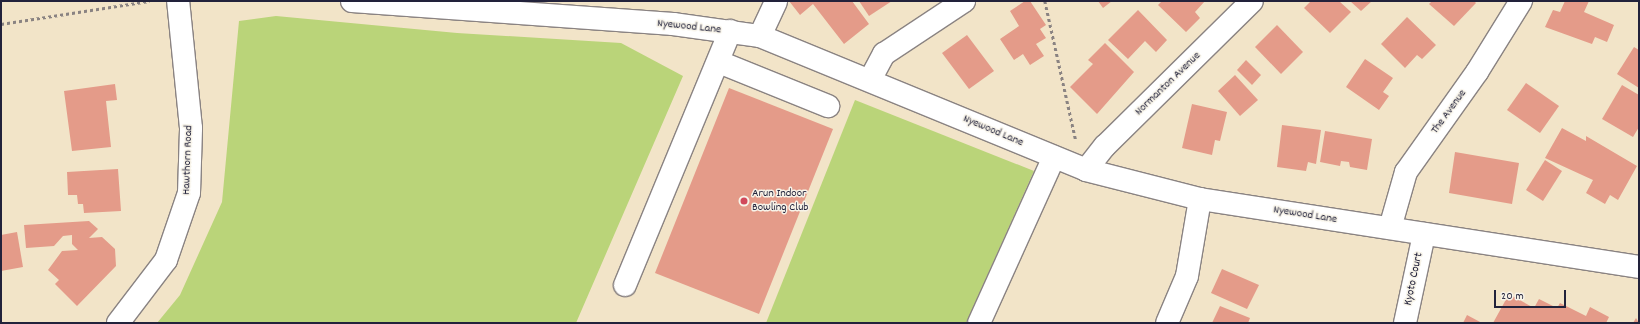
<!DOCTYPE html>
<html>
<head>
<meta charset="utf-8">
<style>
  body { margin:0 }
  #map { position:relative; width:1640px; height:324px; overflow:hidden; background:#f2e4c8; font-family:Dekko,sans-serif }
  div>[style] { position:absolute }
  .green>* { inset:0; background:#bad479 }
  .building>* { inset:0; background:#e49b89 }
  .path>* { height:2.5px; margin-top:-1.25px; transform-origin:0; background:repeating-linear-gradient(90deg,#8a8382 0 3px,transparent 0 6px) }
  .roads { filter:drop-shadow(1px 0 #8a8382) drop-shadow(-1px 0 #8a8382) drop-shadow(0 1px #8a8382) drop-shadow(0 -1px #8a8382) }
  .minor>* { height:22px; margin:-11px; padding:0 11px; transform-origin:11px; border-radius:11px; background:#fff }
  .dots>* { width:11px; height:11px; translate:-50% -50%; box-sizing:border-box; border:2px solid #f7f3e8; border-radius:50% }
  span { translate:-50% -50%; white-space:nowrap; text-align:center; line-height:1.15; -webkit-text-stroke:3px #f7f3e8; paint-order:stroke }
  .street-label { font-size:12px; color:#22223b }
  .poi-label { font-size:12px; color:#22223b }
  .left { translate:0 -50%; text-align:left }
  .frame { position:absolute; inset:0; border:2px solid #22223b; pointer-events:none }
  .scale { position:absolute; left:1494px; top:290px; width:72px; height:18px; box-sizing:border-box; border:2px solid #22223b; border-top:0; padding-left:5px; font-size:12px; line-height:14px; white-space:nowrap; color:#22223b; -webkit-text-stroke:3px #f7f3e8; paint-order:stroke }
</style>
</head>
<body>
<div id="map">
  <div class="green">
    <i style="clip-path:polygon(276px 16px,457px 33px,621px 43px,683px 76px,576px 323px,157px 323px,180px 295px,222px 202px,239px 21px)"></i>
    <i style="clip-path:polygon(855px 100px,1034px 171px,966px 323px,766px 323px)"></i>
  </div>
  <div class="building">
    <i style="clip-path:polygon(789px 1px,852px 1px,869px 24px,844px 44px,813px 4px,800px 15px)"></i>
    <i style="clip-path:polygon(859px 1px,892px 1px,869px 16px)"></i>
    <i style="clip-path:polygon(1025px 1px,1030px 1px,1046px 25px,1040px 29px,1046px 38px,1036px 44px,1044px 56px,1030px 65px,1023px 54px,1014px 60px,1000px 39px,1019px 26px,1010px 11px)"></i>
    <i style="clip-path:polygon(1098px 1px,1112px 1px,1103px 8px)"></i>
    <i style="clip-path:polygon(1162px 1px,1205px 1px,1195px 12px,1200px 18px,1186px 32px,1158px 5px)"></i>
    <i style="clip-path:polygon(1311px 1px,1339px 1px,1351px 12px,1330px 33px,1304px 8px)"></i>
    <i style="clip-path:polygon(1350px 1px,1372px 1px,1361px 11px)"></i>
    <i style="clip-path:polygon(1432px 1px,1474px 1px,1476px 3px,1454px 26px,1429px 4px)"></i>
    <i style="clip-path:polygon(1565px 1px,1589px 1px,1584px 12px,1614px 25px,1607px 42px,1595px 37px,1592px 44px,1545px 27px,1553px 10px,1560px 12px)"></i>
    <i style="clip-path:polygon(1138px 10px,1167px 40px,1156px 52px,1145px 41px,1128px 59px,1108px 40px)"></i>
    <i style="clip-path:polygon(1407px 17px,1436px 45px,1422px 59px,1417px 55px,1405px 68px,1381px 44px)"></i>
    <i style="clip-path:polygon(1277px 25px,1303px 52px,1281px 74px,1255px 47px)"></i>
    <i style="clip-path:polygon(967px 35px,994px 71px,969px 89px,942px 53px)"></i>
    <i style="clip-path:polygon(1105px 43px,1134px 72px,1097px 114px,1070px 87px,1093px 64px,1088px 60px)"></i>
    <i style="clip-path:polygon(1634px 47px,1639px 50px,1639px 88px,1617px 74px)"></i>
    <i style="clip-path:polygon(1365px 59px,1393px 78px,1383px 92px,1389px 96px,1379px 110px,1346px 87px)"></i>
    <i style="clip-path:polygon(1246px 60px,1261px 75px,1252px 85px,1237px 70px)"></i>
    <i style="clip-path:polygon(1235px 75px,1258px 100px,1240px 116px,1218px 91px)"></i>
    <i style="clip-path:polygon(1526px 83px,1559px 106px,1540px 133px,1507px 110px)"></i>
    <i style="clip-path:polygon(115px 84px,117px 100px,106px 101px,111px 147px,72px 151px,64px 91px)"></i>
    <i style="clip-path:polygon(1622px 85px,1639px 95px,1639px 127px,1633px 137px,1602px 119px)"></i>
    <i style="clip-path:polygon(729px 88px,833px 129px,759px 314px,655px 273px)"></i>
    <i style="clip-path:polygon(1192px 104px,1227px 112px,1220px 141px,1215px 140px,1212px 155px,1182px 148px)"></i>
    <i style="clip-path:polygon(1282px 125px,1321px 130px,1316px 164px,1308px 162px,1306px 171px,1277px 167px)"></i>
    <i style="clip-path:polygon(1562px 128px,1586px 141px,1586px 136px,1637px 166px,1618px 200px,1610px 195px,1605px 204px,1586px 193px,1593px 180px,1545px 158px)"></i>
    <i style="clip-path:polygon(1325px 131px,1372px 139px,1367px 170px,1350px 167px,1349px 162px,1341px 161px,1340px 166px,1320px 162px)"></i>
    <i style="clip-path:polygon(1455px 152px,1519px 163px,1512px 204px,1449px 193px)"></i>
    <i style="clip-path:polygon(1545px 160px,1562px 171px,1543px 201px,1526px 190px)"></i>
    <i style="clip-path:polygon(118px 169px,121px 211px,84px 213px,83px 204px,78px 204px,77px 195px,68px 195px,67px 172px)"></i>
    <i style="clip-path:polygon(89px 221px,98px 229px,89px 238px,102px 237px,115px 249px,116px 266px,77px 306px,55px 284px,59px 280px,48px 270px,62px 251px,78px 250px,72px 244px,72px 235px,63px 236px,54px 246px,26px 248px,24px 225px)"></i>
    <i style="clip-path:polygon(17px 232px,23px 267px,1px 271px,1px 235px)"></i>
    <i style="clip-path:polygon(1222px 269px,1259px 285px,1247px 309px,1211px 293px)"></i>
    <i style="clip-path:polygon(1509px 294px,1534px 308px,1539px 299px,1557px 308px,1560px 303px,1586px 316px,1590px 307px,1609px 317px,1606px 323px,1493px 323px)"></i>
    <i style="clip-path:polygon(1220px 306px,1250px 318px,1248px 323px,1212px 323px)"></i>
    <i style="clip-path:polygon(1467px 315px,1482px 323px,1463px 323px)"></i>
    <i style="clip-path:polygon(1636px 318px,1639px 323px,1633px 323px)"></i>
  </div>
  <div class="path">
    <i style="left:1045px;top:1px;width:143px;rotate:77.5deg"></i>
    <i style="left:1px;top:24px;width:150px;rotate:-8.8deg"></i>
  </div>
  <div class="roads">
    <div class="minor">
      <i style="left:352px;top:1px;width:322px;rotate:4.1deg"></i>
      <i style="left:673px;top:24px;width:88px;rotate:7.9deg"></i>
      <i style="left:760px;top:36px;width:352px;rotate:22.3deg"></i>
      <i style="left:1086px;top:170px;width:118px;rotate:14.3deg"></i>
      <i style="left:1200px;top:199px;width:444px;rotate:8.8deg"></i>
      <i style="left:760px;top:36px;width:38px;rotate:-65deg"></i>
      <i style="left:719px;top:62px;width:118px;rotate:22deg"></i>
      <i style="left:870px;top:80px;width:30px;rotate:-62deg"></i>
      <i style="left:884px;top:54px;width:96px;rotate:-33.5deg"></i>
      <i style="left:1086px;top:170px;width:31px;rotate:-52deg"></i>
      <i style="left:1105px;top:146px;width:206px;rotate:-44.6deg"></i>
      <i style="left:1390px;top:228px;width:58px;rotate:-74.1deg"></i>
      <i style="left:1406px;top:172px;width:123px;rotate:-54.6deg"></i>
      <i style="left:1477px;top:72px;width:84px;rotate:-58.2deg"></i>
      <i style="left:625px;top:285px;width:275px;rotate:-67.5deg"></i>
      <i style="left:118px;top:323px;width:79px;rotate:-52.7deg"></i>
      <i style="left:166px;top:260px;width:71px;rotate:-71.1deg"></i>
      <i style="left:189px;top:193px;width:65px;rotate:-88.2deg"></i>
      <i style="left:191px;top:128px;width:128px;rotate:-95.8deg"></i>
      <i style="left:979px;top:323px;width:182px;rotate:-65.7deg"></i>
      <i style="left:1167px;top:323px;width:51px;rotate:-66.9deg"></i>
      <i style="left:1187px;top:276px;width:78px;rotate:-80.4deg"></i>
      <i style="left:1405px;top:323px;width:91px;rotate:-77.9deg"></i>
    </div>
  </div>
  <div class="dots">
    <i style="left:744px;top:201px;background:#d1495b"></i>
  </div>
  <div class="street-label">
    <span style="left:689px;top:27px;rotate:6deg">Nyewood Lane</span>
    <span style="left:1168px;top:84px;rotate:-44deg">Normanton Avenue</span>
    <span style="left:1449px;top:112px;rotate:-54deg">The Avenue</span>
    <span style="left:993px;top:131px;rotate:23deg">Nyewood Lane</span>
    <span style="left:188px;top:160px;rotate:-88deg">Hawthorn Road</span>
    <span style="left:1305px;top:215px;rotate:9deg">Nyewood Lane</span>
    <span style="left:1414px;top:279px;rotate:-78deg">Kyoto Court</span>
  </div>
  <div class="poi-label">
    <span class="left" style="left:752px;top:201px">Arun Indoor<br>Bowling Club</span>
  </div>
  <div class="frame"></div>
  <div class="scale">20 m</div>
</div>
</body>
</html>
